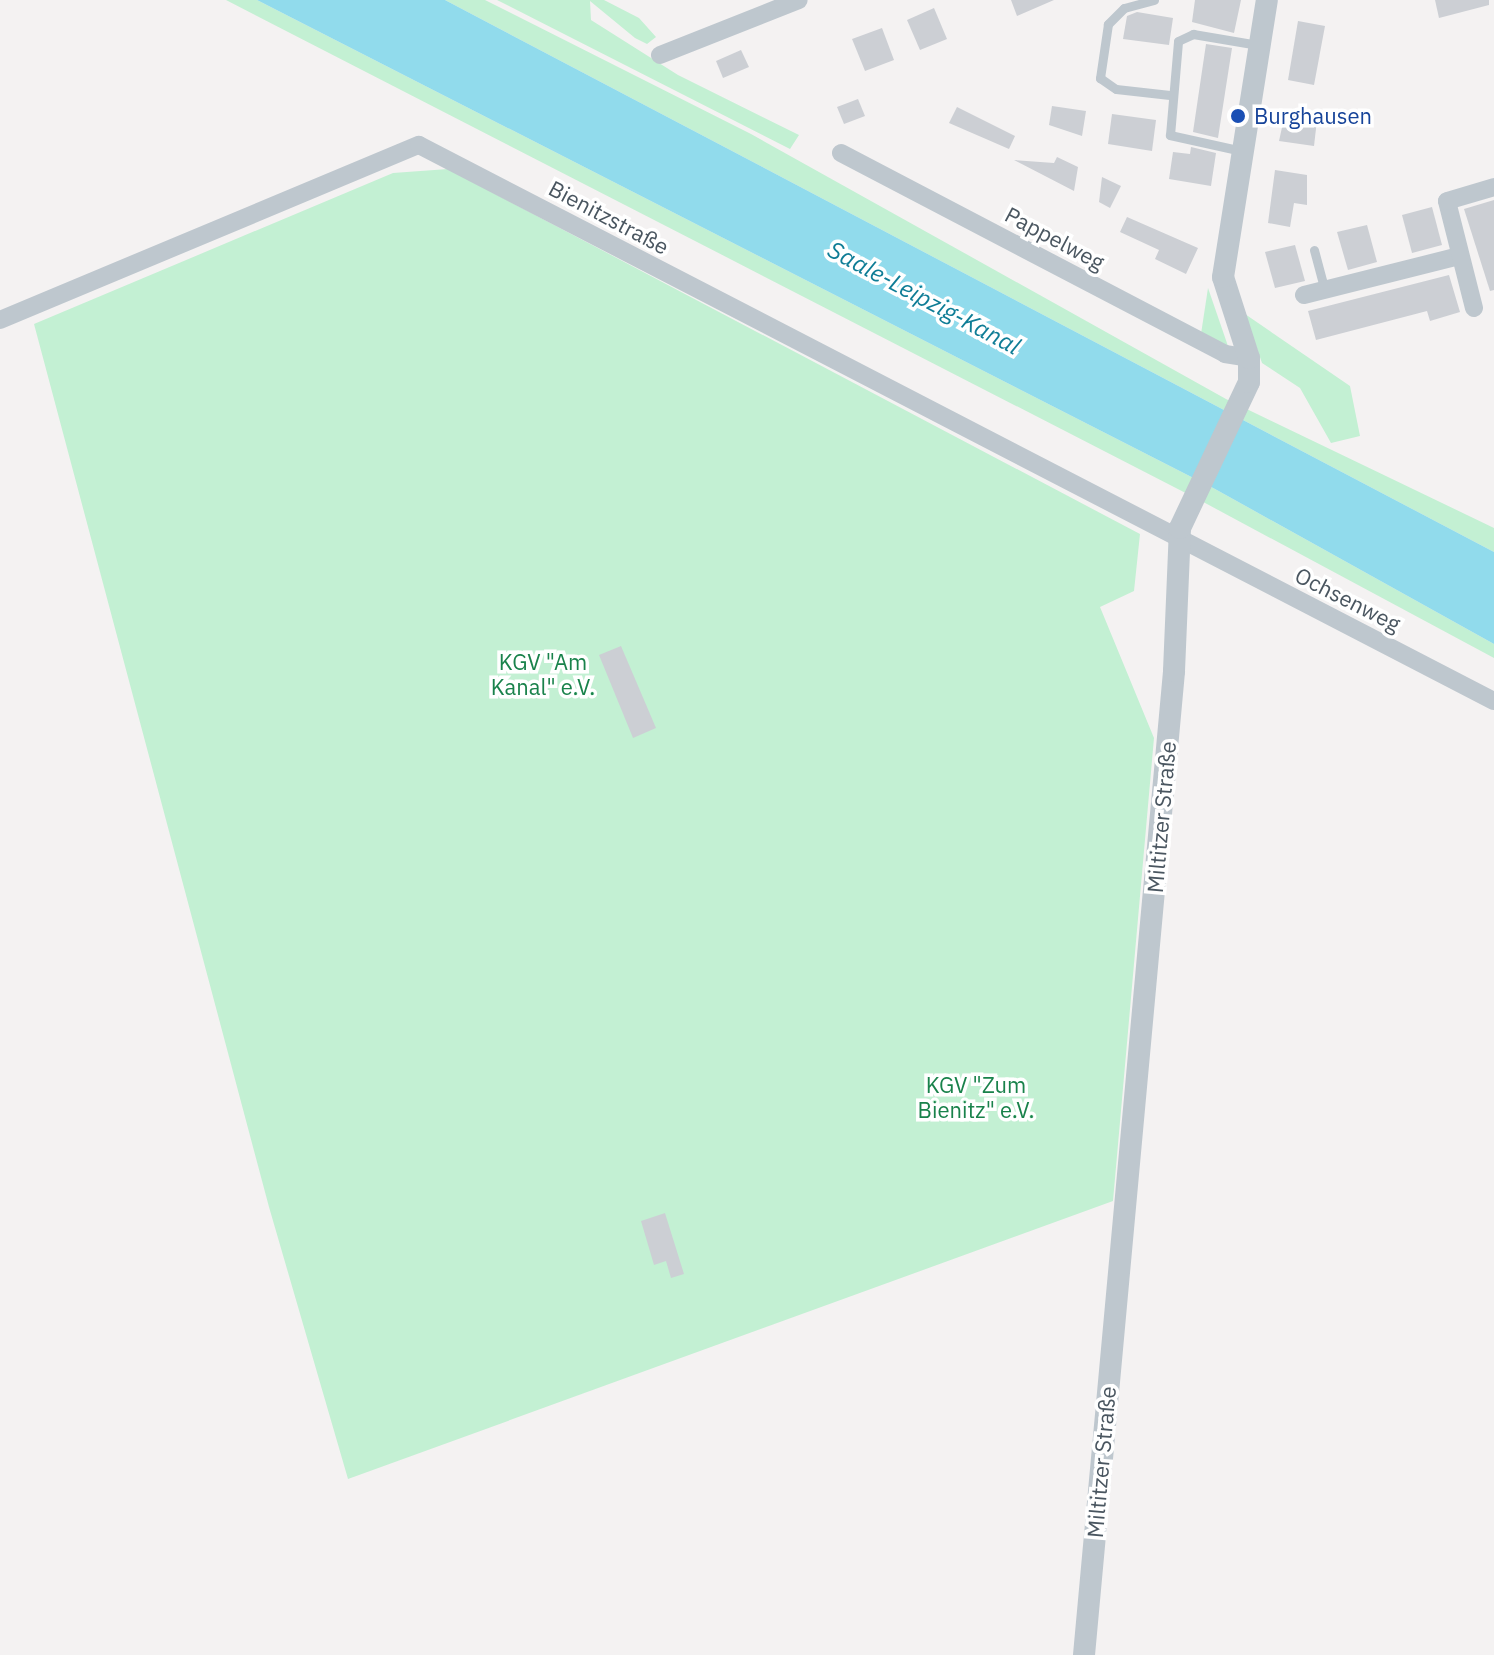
<!DOCTYPE html>
<html>
<head>
<meta charset="utf-8">
<style>
  body { margin:0 }
  #map { position:relative; width:1494px; height:1655px; overflow:hidden; background:#f4f2f2; font-family:"IBM Plex Sans",sans-serif }
  div>[style] { position:absolute }
  .green>* { inset:0; background:#c3f0d3 }
  .water>* { inset:0; background:#91dbec }
  .building>* { inset:0; background:#cccfd4 }
  .service>* { height:9px; margin:-4.5px; padding:0 4.5px; transform-origin:4.5px; border-radius:4.5px; background:#bec7ce }
  .minor>* { height:18px; margin:-9px; padding:0 9px; transform-origin:9px; border-radius:9px; background:#bec7ce }
  .tertiary>* { height:22px; margin:-11px; padding:0 11px; transform-origin:11px; border-radius:11px; background:#bec7ce }
  .dots>* { width:22px; height:22px; translate:-50% -50%; box-sizing:border-box; border:4px solid #fff; border-radius:50% }
  span { translate:-50% -50%; white-space:nowrap; text-align:center; line-height:1.15; -webkit-text-stroke:7px #fff; paint-order:stroke }
  .transit-label { font-size:22px; color:#164399 }
  .left { translate:0 -50%; text-align:left }
  .street-label { font-size:22px; color:#4a5660 }
  .park-label { font-size:22px; color:#19824b }
  .water-label { font-size:24px; color:#0f7d96; font-style:italic }
</style>
</head>
<body>
<div id="map">
  <div class="green">
    <i style="clip-path:polygon(226px 0,257px 0,1215px 489px,1494px 644px,1494px 658px,1207px 504px)"></i>
    <i style="clip-path:polygon(445px 0,485px 0,751px 134px,1226px 399px,1494px 528px,1494px 552px)"></i>
    <i style="clip-path:polygon(497px 0,604px 0,639px 18px,656px 37px,647px 44px,635px 38px,590px 1px,591px 20px,678px 75px,799px 135px,790px 149px)"></i>
    <i style="clip-path:polygon(448px 169px,1140px 534px,1134px 591px,1100px 607px,1154px 738px,1113px 1201px,348px 1479px,269px 1207px,34px 324px,393px 173px)"></i>
    <i style="clip-path:polygon(1208px 288px,1229px 349px,1201px 334px)"></i>
    <i style="clip-path:polygon(1245px 314px,1350px 386px,1360px 436px,1331px 443px,1300px 388px,1262px 363px)"></i>
  </div>
  <div class="water">
    <i style="clip-path:polygon(257px 0,445px 0,1494px 552px,1494px 644px,1215px 489px)"></i>
  </div>
  <div class="building">
    <i style="clip-path:polygon(1011px 0,1054px 0,1017px 16px)"></i>
    <i style="clip-path:polygon(1195px 0,1241px 0,1234px 33px,1192px 22px)"></i>
    <i style="clip-path:polygon(1435px 0,1489px 0,1489px 5px,1439px 18px)"></i>
    <i style="clip-path:polygon(934px 8px,947px 39px,920px 50px,907px 20px)"></i>
    <i style="clip-path:polygon(1137px 12px,1173px 18px,1169px 45px,1123px 39px,1127px 16px)"></i>
    <i style="clip-path:polygon(1298px 21px,1325px 26px,1314px 85px,1288px 80px)"></i>
    <i style="clip-path:polygon(882px 28px,894px 60px,865px 71px,852px 39px)"></i>
    <i style="clip-path:polygon(1206px 44px,1232px 48px,1218px 138px,1193px 132px)"></i>
    <i style="clip-path:polygon(741px 50px,749px 67px,723px 78px,716px 61px)"></i>
    <i style="clip-path:polygon(858px 99px,865px 116px,844px 124px,837px 107px)"></i>
    <i style="clip-path:polygon(1052px 106px,1086px 111px,1082px 136px,1049px 125px)"></i>
    <i style="clip-path:polygon(957px 107px,1015px 136px,1009px 149px,949px 123px)"></i>
    <i style="clip-path:polygon(1286px 109px,1317px 120px,1314px 146px,1279px 141px)"></i>
    <i style="clip-path:polygon(1112px 114px,1156px 120px,1152px 151px,1108px 144px)"></i>
    <i style="clip-path:polygon(1191px 147px,1216px 153px,1211px 186px,1169px 179px,1173px 152px,1190px 154px)"></i>
    <i style="clip-path:polygon(1057px 157px,1078px 167px,1074px 191px,1014px 160px,1054px 163px)"></i>
    <i style="clip-path:polygon(1275px 170px,1307px 175px,1307px 205px,1294px 203px,1290px 227px,1268px 223px)"></i>
    <i style="clip-path:polygon(1102px 177px,1121px 186px,1110px 208px,1099px 202px)"></i>
    <i style="clip-path:polygon(1494px 200px,1494px 290px,1490px 291px,1464px 209px)"></i>
    <i style="clip-path:polygon(1432px 207px,1442px 245px,1412px 253px,1402px 215px)"></i>
    <i style="clip-path:polygon(1127px 217px,1198px 248px,1186px 274px,1155px 259px,1159px 250px,1120px 232px)"></i>
    <i style="clip-path:polygon(1367px 225px,1377px 262px,1348px 270px,1337px 232px)"></i>
    <i style="clip-path:polygon(1295px 245px,1305px 281px,1275px 288px,1265px 252px)"></i>
    <i style="clip-path:polygon(1449px 275px,1460px 312px,1430px 321px,1427px 311px,1316px 340px,1308px 311px)"></i>
    <i style="clip-path:polygon(621px 646px,656px 728px,633px 738px,599px 655px)"></i>
    <i style="clip-path:polygon(665px 1213px,684px 1274px,671px 1278px,666px 1261px,654px 1265px,641px 1221px)"></i>
  </div>
  <div class="service">
    <i style="left:1154px;top:0;width:31px;rotate:165deg"></i>
    <i style="left:1124px;top:8px;width:23px;rotate:135deg"></i>
    <i style="left:1108px;top:24px;width:55px;rotate:98.4deg"></i>
    <i style="left:1100px;top:78px;width:19px;rotate:35deg"></i>
    <i style="left:1116px;top:89px;width:54px;rotate:6.3deg"></i>
    <i style="left:1242px;top:151px;width:74px;rotate:-167.5deg"></i>
    <i style="left:1170px;top:135px;width:94px;rotate:-85.1deg"></i>
    <i style="left:1178px;top:41px;width:17px;rotate:-25deg"></i>
    <i style="left:1193px;top:34px;width:66px;rotate:9.6deg"></i>
    <i style="left:1314px;top:250px;width:42px;rotate:75deg"></i>
  </div>
  <div class="minor">
    <i style="left:660px;top:55px;width:149px;rotate:-21.6deg"></i>
    <i style="left:841px;top:153px;width:433px;rotate:27.6deg"></i>
    <i style="left:1225px;top:354px;width:24px;rotate:9deg"></i>
    <i style="left:1304px;top:295px;width:160px;rotate:-14.1deg"></i>
    <i style="left:1474px;top:308px;width:110px;rotate:-104.2deg"></i>
    <i style="left:1447px;top:201px;width:49px;rotate:-16.6deg"></i>
    <i style="left:0;top:320px;width:454px;rotate:-22.7deg"></i>
    <i style="left:419px;top:145px;width:1210px;rotate:27.35deg"></i>
  </div>
  <div class="tertiary">
    <i style="left:1084px;top:1655px;width:988px;rotate:-84.77deg"></i>
    <i style="left:1174px;top:671px;width:143px;rotate:-87.6deg"></i>
    <i style="left:1180px;top:528px;width:161px;rotate:-64.7deg"></i>
    <i style="left:1249px;top:382px;width:24px;rotate:-90deg"></i>
    <i style="left:1249px;top:358px;width:85px;rotate:-107.8deg"></i>
    <i style="left:1223px;top:277px;width:280px;rotate:-81deg"></i>
  </div>
  <div class="dots">
    <i style="left:1238px;top:116px;background:#1a4fb4"></i>
  </div>
  <div class="transit-label">
    <span class="left" style="left:1254px;top:116px">Burghausen</span>
  </div>
  <div class="street-label">
    <span style="left:609px;top:217px;rotate:28deg">Bienitzstraße</span>
    <span style="left:1055px;top:238px;rotate:28deg">Pappelweg</span>
    <span style="left:1348px;top:599px;rotate:27deg">Ochsenweg</span>
    <span style="left:1161px;top:817px;rotate:-85deg">Miltitzer Straße</span>
    <span style="left:1101px;top:1462px;rotate:-85deg">Miltitzer Straße</span>
  </div>
  <div class="park-label">
    <span style="left:543px;top:674px">KGV "Am<br>Kanal" e.V.</span>
    <span style="left:976px;top:1097px">KGV "Zum<br>Bienitz" e.V.</span>
  </div>
  <div class="water-label">
    <span style="left:924px;top:298px;rotate:28deg">Saale-Leipzig-Kanal</span>
  </div>
</div>
</body>
</html>
